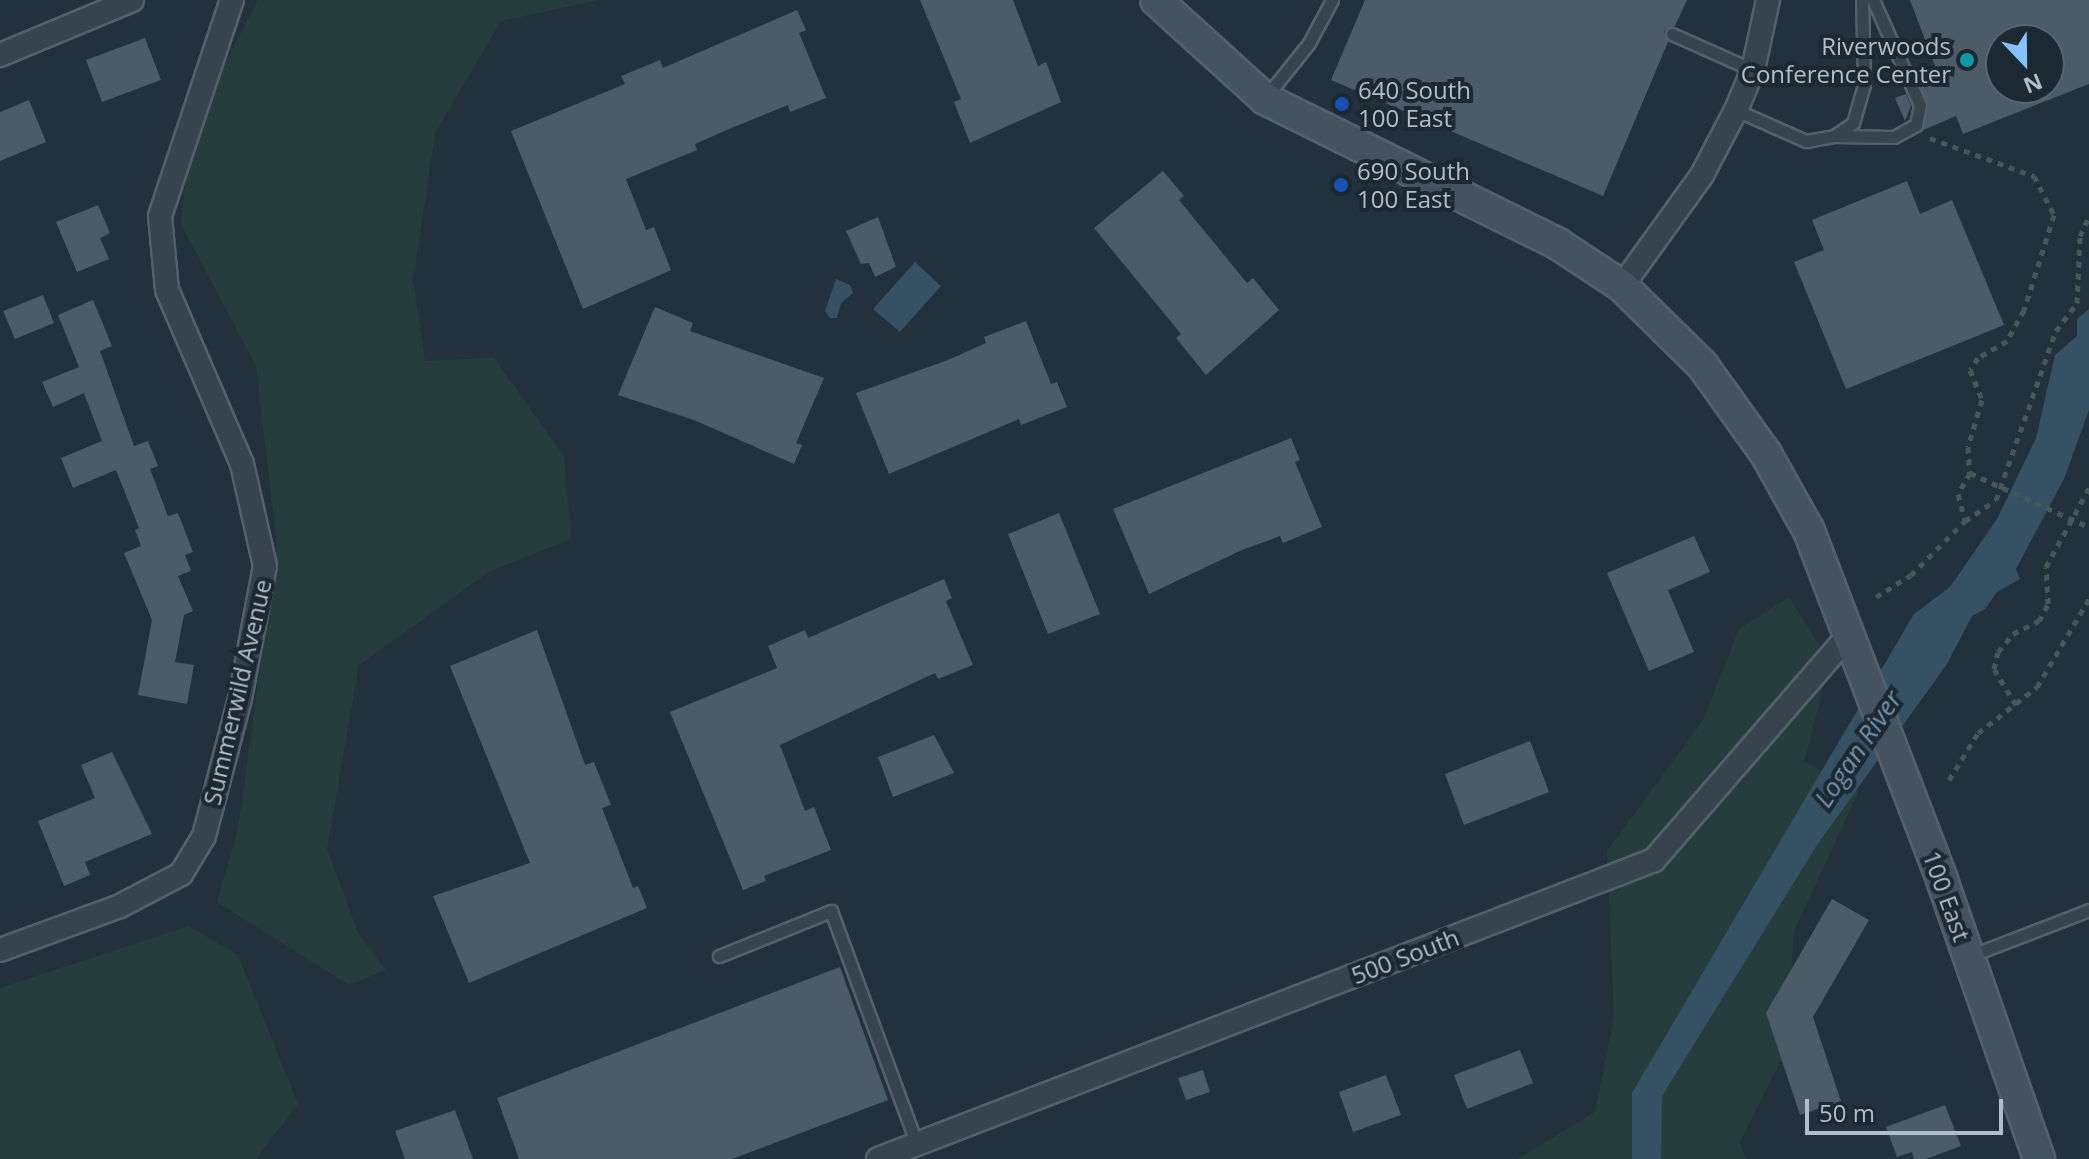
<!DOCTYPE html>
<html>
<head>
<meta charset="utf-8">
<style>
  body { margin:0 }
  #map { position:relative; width:2089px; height:1159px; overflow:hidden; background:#23313d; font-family:"Open Sans",sans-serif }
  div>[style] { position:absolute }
  .green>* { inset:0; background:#253e3d }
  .water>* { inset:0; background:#365064 }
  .building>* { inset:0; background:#4c5b68 }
  .path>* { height:5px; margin-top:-2.5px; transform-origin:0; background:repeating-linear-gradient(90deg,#435a59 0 6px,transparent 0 12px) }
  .roads { filter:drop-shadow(2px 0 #55606b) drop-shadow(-2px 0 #55606b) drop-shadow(0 2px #55606b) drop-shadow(0 -2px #55606b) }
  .service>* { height:11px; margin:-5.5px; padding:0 5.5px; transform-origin:5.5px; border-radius:5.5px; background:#37434d }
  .minor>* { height:22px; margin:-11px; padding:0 11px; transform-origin:11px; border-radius:11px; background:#37434d }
  .secondary>* { height:30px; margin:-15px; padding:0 15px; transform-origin:15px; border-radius:15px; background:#455260 }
  .path-bridge>* { height:5px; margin-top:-2.5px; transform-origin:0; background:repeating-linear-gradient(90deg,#435a59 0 6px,transparent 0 12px) }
  .dots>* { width:22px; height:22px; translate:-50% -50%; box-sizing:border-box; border:4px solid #1c2832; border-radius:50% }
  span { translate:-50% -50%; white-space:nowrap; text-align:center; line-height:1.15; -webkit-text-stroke:8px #1c2832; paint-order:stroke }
  .poi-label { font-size:24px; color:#b2bdc8 }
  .right { translate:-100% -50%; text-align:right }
  .left { translate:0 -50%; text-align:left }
  .street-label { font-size:24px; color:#b2bdc8 }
  .water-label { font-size:26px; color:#7293ac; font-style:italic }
  .north { position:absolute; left:1985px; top:24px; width:80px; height:80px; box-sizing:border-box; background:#1c2832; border:2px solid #58646e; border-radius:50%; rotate:158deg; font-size:22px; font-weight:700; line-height:32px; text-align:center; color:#b2bdc8 }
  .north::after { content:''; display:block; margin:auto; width:28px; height:36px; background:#86c1f9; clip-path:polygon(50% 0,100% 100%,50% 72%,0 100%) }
  .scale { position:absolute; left:1805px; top:1099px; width:198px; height:36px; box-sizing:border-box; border:4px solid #b2bdc8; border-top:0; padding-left:10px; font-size:24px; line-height:28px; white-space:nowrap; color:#b2bdc8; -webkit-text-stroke:6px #1c2832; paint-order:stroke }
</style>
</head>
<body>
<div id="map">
  <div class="green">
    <i style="clip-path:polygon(258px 0,599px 0,501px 21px,435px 133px,413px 280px,425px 361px,494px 358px,564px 456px,571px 539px,490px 571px,359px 665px,327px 849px,358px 933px,386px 970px,349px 985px,217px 902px,238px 829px,277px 546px,256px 366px,181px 224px,191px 128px)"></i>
    <i style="clip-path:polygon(1789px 597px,1830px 662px,1804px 762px,1859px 791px,1794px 931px,1786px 1050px,1740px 1142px,1746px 1159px,1518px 1159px,1595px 1112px,1614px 1019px,1607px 851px,1702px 722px,1739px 629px)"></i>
    <i style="clip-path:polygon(189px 926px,238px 955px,298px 1104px,256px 1159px,0 1159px,0 988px)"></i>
  </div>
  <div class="water">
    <i style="clip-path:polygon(915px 262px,941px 286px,900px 332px,873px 309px)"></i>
    <i style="clip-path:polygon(836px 279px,850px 285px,853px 293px,841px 303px,837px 318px,830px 318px,825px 311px)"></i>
    <i style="clip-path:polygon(2089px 309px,2089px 410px,2064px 479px,2016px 569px,2020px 579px,1997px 592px,1985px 609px,1972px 616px,1947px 664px,1817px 845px,1662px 1096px,1661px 1159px,1632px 1159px,1632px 1093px,1914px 614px,1950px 587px,1997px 519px,2036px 438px,2055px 355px,2077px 336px,2077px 319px)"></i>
  </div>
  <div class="building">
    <i style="clip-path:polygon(920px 0,1013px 0,1038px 66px,1046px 62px,1061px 102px,970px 143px,954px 102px,961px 99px)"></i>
    <i style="clip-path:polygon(1365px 0,1687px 0,1675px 26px,1664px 31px,1668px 42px,1603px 196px,1331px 80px)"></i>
    <i style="clip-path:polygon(evenodd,1910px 0,2089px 0,2089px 84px,1963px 134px,1956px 116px,1923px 130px,1928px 106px,1921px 87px,1940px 79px,1910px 0,2001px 40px,2049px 40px,2049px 88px,2001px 88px,2001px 40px)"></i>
    <i style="clip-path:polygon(797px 10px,806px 30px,799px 33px,826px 98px,790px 112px,788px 105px,729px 129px,695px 144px,697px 150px,626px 179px,646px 230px,654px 227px,671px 270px,583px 309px,511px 131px,625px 84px,621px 76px,660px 60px,663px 68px)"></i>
    <i style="clip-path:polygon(145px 38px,161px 80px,102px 102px,86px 60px)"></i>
    <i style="clip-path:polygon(1906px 94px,1911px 106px,1905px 121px,1895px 98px)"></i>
    <i style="clip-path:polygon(29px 100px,46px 142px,0 161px,0 112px)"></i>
    <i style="clip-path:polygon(1163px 171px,1184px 196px,1179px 200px,1247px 283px,1253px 278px,1279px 310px,1206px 375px,1176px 338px,1181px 334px,1094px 228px)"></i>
    <i style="clip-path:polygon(1907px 181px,1920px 214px,1952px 200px,2004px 325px,1846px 389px,1794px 262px,1824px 250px,1812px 220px)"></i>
    <i style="clip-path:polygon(98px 205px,110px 233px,100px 238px,109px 259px,77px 272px,56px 222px)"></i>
    <i style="clip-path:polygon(878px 217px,896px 267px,875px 277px,869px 263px,861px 264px,846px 231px)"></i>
    <i style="clip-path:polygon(43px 295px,54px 323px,15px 339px,3px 311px)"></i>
    <i style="clip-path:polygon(93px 300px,112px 346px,100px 351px,134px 446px,148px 441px,158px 466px,150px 469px,168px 516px,178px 513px,193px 552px,185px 555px,191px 571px,178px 576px,193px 611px,184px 615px,175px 662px,194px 665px,187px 704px,138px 695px,152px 620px,124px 553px,141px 546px,135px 530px,139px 528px,116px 470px,73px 488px,61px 458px,102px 441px,84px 393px,53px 407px,42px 382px,79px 367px,58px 315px)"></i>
    <i style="clip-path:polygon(655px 307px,693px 323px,690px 331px,824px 378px,796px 443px,802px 445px,794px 464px,694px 420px,618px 395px)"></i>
    <i style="clip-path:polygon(1026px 321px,1051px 384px,1057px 382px,1067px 407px,1021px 425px,1019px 419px,889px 474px,856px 393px,948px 360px,986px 343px,984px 337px)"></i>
    <i style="clip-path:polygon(1291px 438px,1300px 460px,1295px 462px,1322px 527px,1283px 543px,1280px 536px,1242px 550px,1149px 594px,1113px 509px)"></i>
    <i style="clip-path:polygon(1059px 513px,1100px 614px,1048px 634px,1008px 534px)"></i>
    <i style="clip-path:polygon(1694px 536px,1710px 572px,1668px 590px,1694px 652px,1649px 671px,1607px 573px)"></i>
    <i style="clip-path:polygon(944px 579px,952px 598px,946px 601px,973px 665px,938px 679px,935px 673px,780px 745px,805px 811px,814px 807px,831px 850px,764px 876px,766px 881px,743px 890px,670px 712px,777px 668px,768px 646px,805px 630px,808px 638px)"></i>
    <i style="clip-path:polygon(537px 630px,585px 765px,594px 762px,611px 805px,602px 808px,633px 888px,638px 886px,647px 908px,469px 983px,433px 896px,530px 863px,450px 666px)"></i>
    <i style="clip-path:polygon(934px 735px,954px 773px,893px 797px,878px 757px)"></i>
    <i style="clip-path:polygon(1530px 741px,1549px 792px,1464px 825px,1445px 774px)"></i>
    <i style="clip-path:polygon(112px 752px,152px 834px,85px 862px,90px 875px,64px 886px,38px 821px,95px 798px,81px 765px)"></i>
    <i style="clip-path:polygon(1832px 899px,1869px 920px,1813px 1017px,1841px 1101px,1800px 1115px,1766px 1013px)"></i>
    <i style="clip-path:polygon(840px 967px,888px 1100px,732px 1159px,519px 1159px,497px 1098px)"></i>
    <i style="clip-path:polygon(1520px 1050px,1533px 1083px,1467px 1109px,1454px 1075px)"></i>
    <i style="clip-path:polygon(1203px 1070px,1210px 1092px,1186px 1100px,1178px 1078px)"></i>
    <i style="clip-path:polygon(1386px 1075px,1401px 1115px,1353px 1132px,1339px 1092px)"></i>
    <i style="clip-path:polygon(1945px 1105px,1961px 1146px,1926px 1159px,1914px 1159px,1912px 1152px,1897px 1157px,1886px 1127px)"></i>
    <i style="clip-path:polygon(455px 1110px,473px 1159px,405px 1159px,395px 1131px)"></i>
  </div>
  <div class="path">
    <i style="left:1930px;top:138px;width:111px;rotate:20.1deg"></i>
    <i style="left:2034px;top:176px;width:44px;rotate:62.9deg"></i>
    <i style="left:2054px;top:215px;width:100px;rotate:107.5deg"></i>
    <i style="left:2024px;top:310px;width:35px;rotate:119deg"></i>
    <i style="left:2007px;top:341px;width:34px;rotate:150deg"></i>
    <i style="left:1978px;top:358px;width:14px;rotate:124deg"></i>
    <i style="left:1970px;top:370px;width:32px;rotate:68deg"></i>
    <i style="left:1982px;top:400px;width:49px;rotate:106.6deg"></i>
    <i style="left:1968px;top:447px;width:26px;rotate:86deg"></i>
    <i style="left:1970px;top:473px;width:24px;rotate:120deg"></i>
    <i style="left:1958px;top:494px;width:28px;rotate:75deg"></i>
    <i style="left:1876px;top:597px;width:41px;rotate:-32.2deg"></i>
    <i style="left:1911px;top:575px;width:76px;rotate:-45deg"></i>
    <i style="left:1965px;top:521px;width:37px;rotate:-34deg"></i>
    <i style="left:1996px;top:500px;width:179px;rotate:-70.5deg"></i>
    <i style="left:2056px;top:331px;width:35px;rotate:-53deg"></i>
    <i style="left:2077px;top:303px;width:67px;rotate:-87.4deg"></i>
    <i style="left:2080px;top:236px;width:21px;rotate:-65deg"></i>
    <i style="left:2016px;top:705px;width:42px;rotate:-121.4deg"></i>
    <i style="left:1994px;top:669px;width:17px;rotate:-77deg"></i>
    <i style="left:1998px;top:652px;width:23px;rotate:-50deg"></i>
    <i style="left:2013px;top:634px;width:29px;rotate:-27deg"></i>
    <i style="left:2039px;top:621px;width:19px;rotate:-62deg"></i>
    <i style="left:2048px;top:604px;width:37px;rotate:-93deg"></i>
    <i style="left:2046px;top:567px;width:90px;rotate:-61.4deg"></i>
    <i style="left:1949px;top:780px;width:55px;rotate:-58.3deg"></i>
    <i style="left:1978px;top:733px;width:75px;rotate:-37.9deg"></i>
    <i style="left:2037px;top:687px;width:102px;rotate:-59.4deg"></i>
  </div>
  <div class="roads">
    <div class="service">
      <i style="left:1672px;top:34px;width:89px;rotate:24deg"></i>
      <i style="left:1265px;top:98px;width:70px;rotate:-51.3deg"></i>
      <i style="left:1309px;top:43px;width:49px;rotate:-61.9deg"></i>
      <i style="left:1736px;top:110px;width:77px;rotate:23.9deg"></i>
      <i style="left:1806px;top:141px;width:28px;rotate:-10deg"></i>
      <i style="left:1834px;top:136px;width:23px;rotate:-34deg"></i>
      <i style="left:1853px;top:123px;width:40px;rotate:-74deg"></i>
      <i style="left:1864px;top:85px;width:85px;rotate:-91.3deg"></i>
      <i style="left:1835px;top:136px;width:59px;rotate:1deg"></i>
      <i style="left:1894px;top:137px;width:25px;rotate:-29deg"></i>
      <i style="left:1916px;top:125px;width:20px;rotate:-79deg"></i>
      <i style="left:1920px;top:105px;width:115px;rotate:-114.1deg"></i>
      <i style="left:719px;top:956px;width:121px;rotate:-21.9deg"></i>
      <i style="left:831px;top:911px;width:249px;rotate:69.8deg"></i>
      <i style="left:1970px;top:956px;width:128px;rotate:-21.1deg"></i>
    </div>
    <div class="minor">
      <i style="left:0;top:55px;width:143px;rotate:-22.6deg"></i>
      <i style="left:1622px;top:286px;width:137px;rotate:-54.2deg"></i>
      <i style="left:1702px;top:175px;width:73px;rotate:-62.4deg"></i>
      <i style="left:1736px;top:110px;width:43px;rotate:-67deg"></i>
      <i style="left:1753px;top:70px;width:72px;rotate:-77.9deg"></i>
      <i style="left:0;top:950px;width:128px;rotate:-20.1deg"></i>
      <i style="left:120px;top:906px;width:69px;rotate:-27.7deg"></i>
      <i style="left:181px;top:874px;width:44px;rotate:-58.8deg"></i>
      <i style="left:204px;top:836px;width:142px;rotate:-75.3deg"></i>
      <i style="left:240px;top:699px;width:135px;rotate:-79.4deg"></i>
      <i style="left:265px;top:566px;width:105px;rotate:-102.7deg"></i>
      <i style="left:242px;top:464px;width:189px;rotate:-113.3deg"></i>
      <i style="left:167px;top:290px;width:74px;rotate:-95.4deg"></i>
      <i style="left:160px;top:216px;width:228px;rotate:-71.6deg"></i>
      <i style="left:878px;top:1159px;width:832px;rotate:-21.07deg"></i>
      <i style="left:1654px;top:860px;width:298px;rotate:-49.1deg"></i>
    </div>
    <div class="secondary">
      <i style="left:1156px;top:0;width:147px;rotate:42.2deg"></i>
      <i style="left:1265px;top:99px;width:327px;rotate:26.3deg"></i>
      <i style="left:1558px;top:244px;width:77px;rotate:33.3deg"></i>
      <i style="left:1622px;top:286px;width:114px;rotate:44.6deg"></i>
      <i style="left:1703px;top:366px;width:108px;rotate:54.4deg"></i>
      <i style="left:1766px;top:454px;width:88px;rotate:60.8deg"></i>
      <i style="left:1809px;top:531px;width:373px;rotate:69.1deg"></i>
      <i style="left:1942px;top:880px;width:295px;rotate:70.8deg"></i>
    </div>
  </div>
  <div class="path-bridge">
    <i style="left:1970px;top:473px;width:131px;rotate:24.4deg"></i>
  </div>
  <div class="dots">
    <i style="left:1967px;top:60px;background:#0f9aa8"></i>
    <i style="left:1342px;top:104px;background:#1a4fb4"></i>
    <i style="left:1341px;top:185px;background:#1a4fb4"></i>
  </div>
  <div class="poi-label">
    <span class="right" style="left:1951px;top:60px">Riverwoods<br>Conference Center</span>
    <span class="left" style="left:1358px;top:104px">640 South<br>100 East</span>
    <span class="left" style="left:1357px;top:185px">690 South<br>100 East</span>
  </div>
  <div class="street-label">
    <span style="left:237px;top:692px;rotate:-77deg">Summerwild Avenue</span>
    <span style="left:1947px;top:896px;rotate:70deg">100 East</span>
    <span style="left:1405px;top:956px;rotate:-21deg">500 South</span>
  </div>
  <div class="water-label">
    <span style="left:1858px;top:749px;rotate:-56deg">Logan River</span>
  </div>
  <div class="north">N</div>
  <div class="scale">50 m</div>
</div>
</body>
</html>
